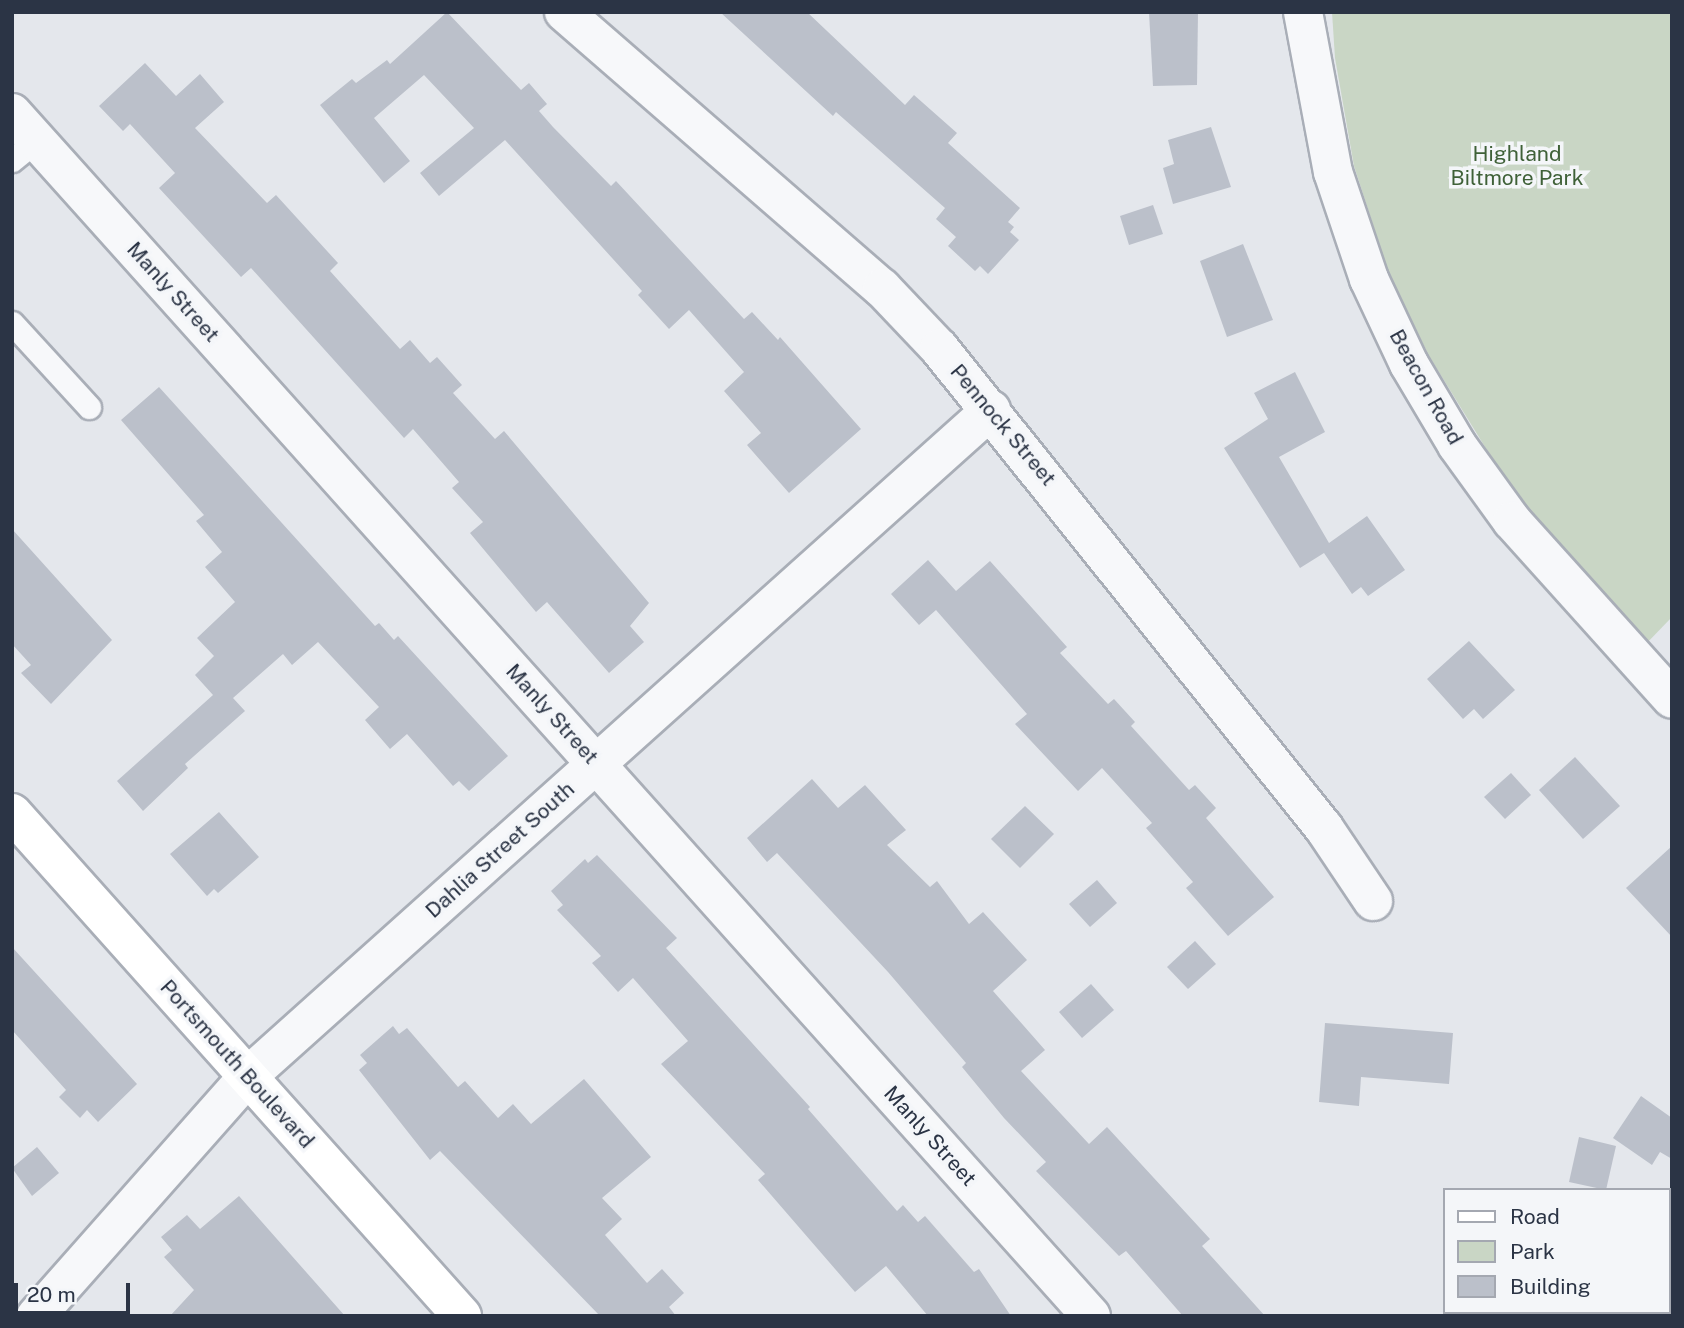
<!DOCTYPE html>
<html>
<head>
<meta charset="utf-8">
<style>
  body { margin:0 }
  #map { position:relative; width:1684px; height:1328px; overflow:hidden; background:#e4e7ec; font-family:"Public Sans",sans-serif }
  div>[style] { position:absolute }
  .green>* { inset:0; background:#c9d6c5 }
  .building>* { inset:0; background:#bbc0ca }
  .roads { filter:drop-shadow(2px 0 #a9aeb7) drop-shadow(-2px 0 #a9aeb7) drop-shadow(0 2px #a9aeb7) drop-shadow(0 -2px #a9aeb7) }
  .lane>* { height:23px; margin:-11.5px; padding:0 11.5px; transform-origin:11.5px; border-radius:11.5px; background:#f7f8fa }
  .street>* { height:38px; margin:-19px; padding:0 19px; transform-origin:19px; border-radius:19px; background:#f7f8fa }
  .primary>* { height:38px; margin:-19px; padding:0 19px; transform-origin:19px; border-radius:19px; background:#fff }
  span { translate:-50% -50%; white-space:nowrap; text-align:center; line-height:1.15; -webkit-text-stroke:7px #f4f6f9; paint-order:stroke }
  .park-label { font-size:21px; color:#3f6138 }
  .street-label { font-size:21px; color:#2b3445 }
  .frame { position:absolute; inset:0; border:14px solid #2b3445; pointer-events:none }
  .legend { position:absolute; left:1443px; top:1188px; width:228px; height:126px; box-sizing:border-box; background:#f4f6f9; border:2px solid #a4a8b1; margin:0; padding:9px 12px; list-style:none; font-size:21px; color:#2b3445 }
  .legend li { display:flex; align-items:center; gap:14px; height:35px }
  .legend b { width:35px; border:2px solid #a4a8b1 }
  .scale { position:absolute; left:14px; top:1283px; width:116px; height:32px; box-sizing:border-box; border:4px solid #2b3445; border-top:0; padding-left:9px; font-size:21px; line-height:24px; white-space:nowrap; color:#2b3445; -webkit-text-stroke:5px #f4f6f9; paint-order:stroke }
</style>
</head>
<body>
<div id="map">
  <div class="green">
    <i style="clip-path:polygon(1332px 12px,1672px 12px,1672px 617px,1643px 647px,1527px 515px,1429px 356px,1389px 274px,1354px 166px,1335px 58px)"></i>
  </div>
  <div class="building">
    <i style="clip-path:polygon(447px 12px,521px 90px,529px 83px,547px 104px,539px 111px,553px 127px,611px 186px,616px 181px,744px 319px,752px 312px,778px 340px,780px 337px,861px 429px,789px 493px,747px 445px,761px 433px,724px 391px,744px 372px,689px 310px,669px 329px,638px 295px,642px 291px,505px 140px,439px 196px,420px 173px,474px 128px,424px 75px,374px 118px,410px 161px,384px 183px,320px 105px,352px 79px,356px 83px,387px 60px,390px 64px)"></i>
    <i style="clip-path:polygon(720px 12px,807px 12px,905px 105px,914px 95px,957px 133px,948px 143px,1020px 208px,1008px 222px,1014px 227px,1010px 232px,1019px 240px,988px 274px,980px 266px,975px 271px,948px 246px,956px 237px,936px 219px,945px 208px,836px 112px,833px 116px)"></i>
    <i style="clip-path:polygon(1149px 12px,1198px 12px,1197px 85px,1153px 86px)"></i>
    <i style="clip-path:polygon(145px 63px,176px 96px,200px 74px,224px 102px,195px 128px,267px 203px,276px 195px,338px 263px,330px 271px,400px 349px,410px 340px,430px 363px,437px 357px,462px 385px,453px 393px,495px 439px,504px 431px,649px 603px,630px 626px,644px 642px,609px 673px,547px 602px,536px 612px,470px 533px,483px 522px,452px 488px,459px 482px,413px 429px,404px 438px,251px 268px,241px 277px,159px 188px,175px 173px,130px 124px,123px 131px,99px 106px)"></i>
    <i style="clip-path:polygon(1211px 127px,1231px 187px,1173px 204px,1163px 168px,1174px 164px,1168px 140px)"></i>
    <i style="clip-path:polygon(1153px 205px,1163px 234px,1129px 245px,1120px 216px)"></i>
    <i style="clip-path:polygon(1243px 244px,1273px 320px,1227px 337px,1200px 261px)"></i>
    <i style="clip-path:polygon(1295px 372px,1325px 432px,1279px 457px,1329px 543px,1367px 516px,1405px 570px,1368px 596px,1361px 587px,1352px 594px,1324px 553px,1300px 568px,1224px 448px,1268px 419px,1254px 393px)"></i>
    <i style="clip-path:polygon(159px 387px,375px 626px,379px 623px,394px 640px,398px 636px,508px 756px,469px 791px,459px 781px,453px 786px,407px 734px,390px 749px,365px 720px,379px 707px,318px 642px,292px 665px,283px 654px,233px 698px,245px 711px,185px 764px,188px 768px,143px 811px,117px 781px,213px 695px,195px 675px,214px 656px,197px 638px,235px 602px,205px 567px,222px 552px,196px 521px,204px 515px,121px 420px)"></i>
    <i style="clip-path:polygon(12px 529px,112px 640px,51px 704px,21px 673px,31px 665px,12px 644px)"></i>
    <i style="clip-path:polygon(928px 560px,956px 591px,990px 561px,1067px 647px,1060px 653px,1108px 704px,1114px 699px,1135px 722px,1131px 726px,1189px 790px,1195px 785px,1216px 808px,1206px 818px,1274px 897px,1228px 936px,1186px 888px,1193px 882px,1146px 828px,1152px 823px,1102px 768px,1078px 791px,1015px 724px,1027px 714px,936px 610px,919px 625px,891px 594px)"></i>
    <i style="clip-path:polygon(1469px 641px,1515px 690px,1483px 719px,1474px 709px,1463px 719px,1427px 679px)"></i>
    <i style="clip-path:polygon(1575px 757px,1620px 806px,1583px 839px,1539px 790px)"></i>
    <i style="clip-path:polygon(1511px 773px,1531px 795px,1505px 819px,1484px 797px)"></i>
    <i style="clip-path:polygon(812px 779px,838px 808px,865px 785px,906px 830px,887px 845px,930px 887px,937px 881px,969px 924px,983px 912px,1027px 960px,993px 991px,1045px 1050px,1021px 1071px,1089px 1144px,1107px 1127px,1210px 1239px,1202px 1246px,1265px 1316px,1183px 1316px,1126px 1251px,1119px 1256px,1036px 1171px,1046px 1162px,1004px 1118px,962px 1067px,966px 1063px,888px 972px,777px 853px,767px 862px,747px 838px)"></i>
    <i style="clip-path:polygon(1025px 806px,1054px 834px,1020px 868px,991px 839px)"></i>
    <i style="clip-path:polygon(219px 812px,259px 857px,218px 893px,214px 889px,207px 896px,170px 854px)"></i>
    <i style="clip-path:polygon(1672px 846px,1672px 937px,1626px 888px)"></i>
    <i style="clip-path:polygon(597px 855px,677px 938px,666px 948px,810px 1107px,808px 1109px,897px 1211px,903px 1205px,918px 1222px,925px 1216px,974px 1272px,979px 1269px,1011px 1316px,928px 1316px,886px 1266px,855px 1292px,758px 1180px,765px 1174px,661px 1064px,688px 1041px,633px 978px,618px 992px,592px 963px,601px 956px,557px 910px,563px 905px,551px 891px,585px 859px,588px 863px)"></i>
    <i style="clip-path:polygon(1097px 880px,1117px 903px,1090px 927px,1069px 904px)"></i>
    <i style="clip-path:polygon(1195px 941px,1216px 964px,1188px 989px,1167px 967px)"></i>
    <i style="clip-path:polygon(12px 947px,137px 1084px,98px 1122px,87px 1110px,80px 1118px,59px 1097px,66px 1090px,12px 1030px)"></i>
    <i style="clip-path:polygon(1091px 984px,1114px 1010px,1082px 1038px,1059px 1012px)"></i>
    <i style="clip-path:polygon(1325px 1023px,1453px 1033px,1449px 1084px,1361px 1077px,1359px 1106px,1319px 1102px)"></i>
    <i style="clip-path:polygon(393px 1026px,399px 1034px,407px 1028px,458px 1087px,465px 1081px,498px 1118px,513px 1104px,531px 1124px,584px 1079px,651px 1157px,602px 1198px,622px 1219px,605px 1235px,647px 1283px,662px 1269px,684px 1293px,669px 1307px,676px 1316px,600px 1316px,440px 1151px,430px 1160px,359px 1070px,367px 1063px,360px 1055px)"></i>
    <i style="clip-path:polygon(1641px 1096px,1672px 1118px,1672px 1159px,1660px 1152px,1652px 1165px,1613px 1138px)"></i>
    <i style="clip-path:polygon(1579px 1137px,1616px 1146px,1606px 1190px,1569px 1182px)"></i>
    <i style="clip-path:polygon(37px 1147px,59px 1173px,32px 1196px,12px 1168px)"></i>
    <i style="clip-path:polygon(239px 1196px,299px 1264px,345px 1316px,170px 1316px,194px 1290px,164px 1257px,172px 1250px,161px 1237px,187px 1215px,200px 1229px)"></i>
  </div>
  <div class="roads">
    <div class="lane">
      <i style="left:12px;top:160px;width:32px;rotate:-39deg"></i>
      <i style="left:12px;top:323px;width:114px;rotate:47.5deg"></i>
    </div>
    <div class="street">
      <i style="left:564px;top:12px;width:421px;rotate:41deg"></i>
      <i style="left:882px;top:288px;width:83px;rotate:46.5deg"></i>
      <i style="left:939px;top:348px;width:615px;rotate:51.27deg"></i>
      <i style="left:1324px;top:828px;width:88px;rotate:56.1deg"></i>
      <i style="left:1303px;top:12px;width:163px;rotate:79.4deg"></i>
      <i style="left:1333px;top:172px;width:113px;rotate:71.4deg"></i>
      <i style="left:1369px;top:279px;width:94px;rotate:64.8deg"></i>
      <i style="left:1409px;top:364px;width:94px;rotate:59.3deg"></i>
      <i style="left:1457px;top:445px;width:94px;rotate:54.1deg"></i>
      <i style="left:1512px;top:521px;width:239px;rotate:48deg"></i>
      <i style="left:12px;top:113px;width:1616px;rotate:48.11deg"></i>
      <i style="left:36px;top:1316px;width:320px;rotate:-48.5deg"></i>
      <i style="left:248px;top:1076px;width:998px;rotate:-41.87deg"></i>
    </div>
    <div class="primary">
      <i style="left:12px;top:813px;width:675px;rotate:48.18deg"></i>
    </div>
  </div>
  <div class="park-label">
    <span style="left:1517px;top:166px">Highland<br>Biltmore Park</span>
  </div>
  <div class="street-label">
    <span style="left:173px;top:292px;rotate:48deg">Manly Street</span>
    <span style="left:1426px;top:387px;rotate:61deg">Beacon Road</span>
    <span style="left:1003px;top:425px;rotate:50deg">Pennock Street</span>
    <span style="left:552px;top:714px;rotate:48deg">Manly Street</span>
    <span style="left:500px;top:850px;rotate:-42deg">Dahlia Street South</span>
    <span style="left:237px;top:1064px;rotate:48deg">Portsmouth Boulevard</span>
    <span style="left:930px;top:1136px;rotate:48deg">Manly Street</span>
  </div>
  <div class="frame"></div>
  <ul class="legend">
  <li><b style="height:9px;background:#fff"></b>Road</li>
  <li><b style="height:19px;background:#c9d6c5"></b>Park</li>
  <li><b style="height:19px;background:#bbc0ca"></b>Building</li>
  </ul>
  <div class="scale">20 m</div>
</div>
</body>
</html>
